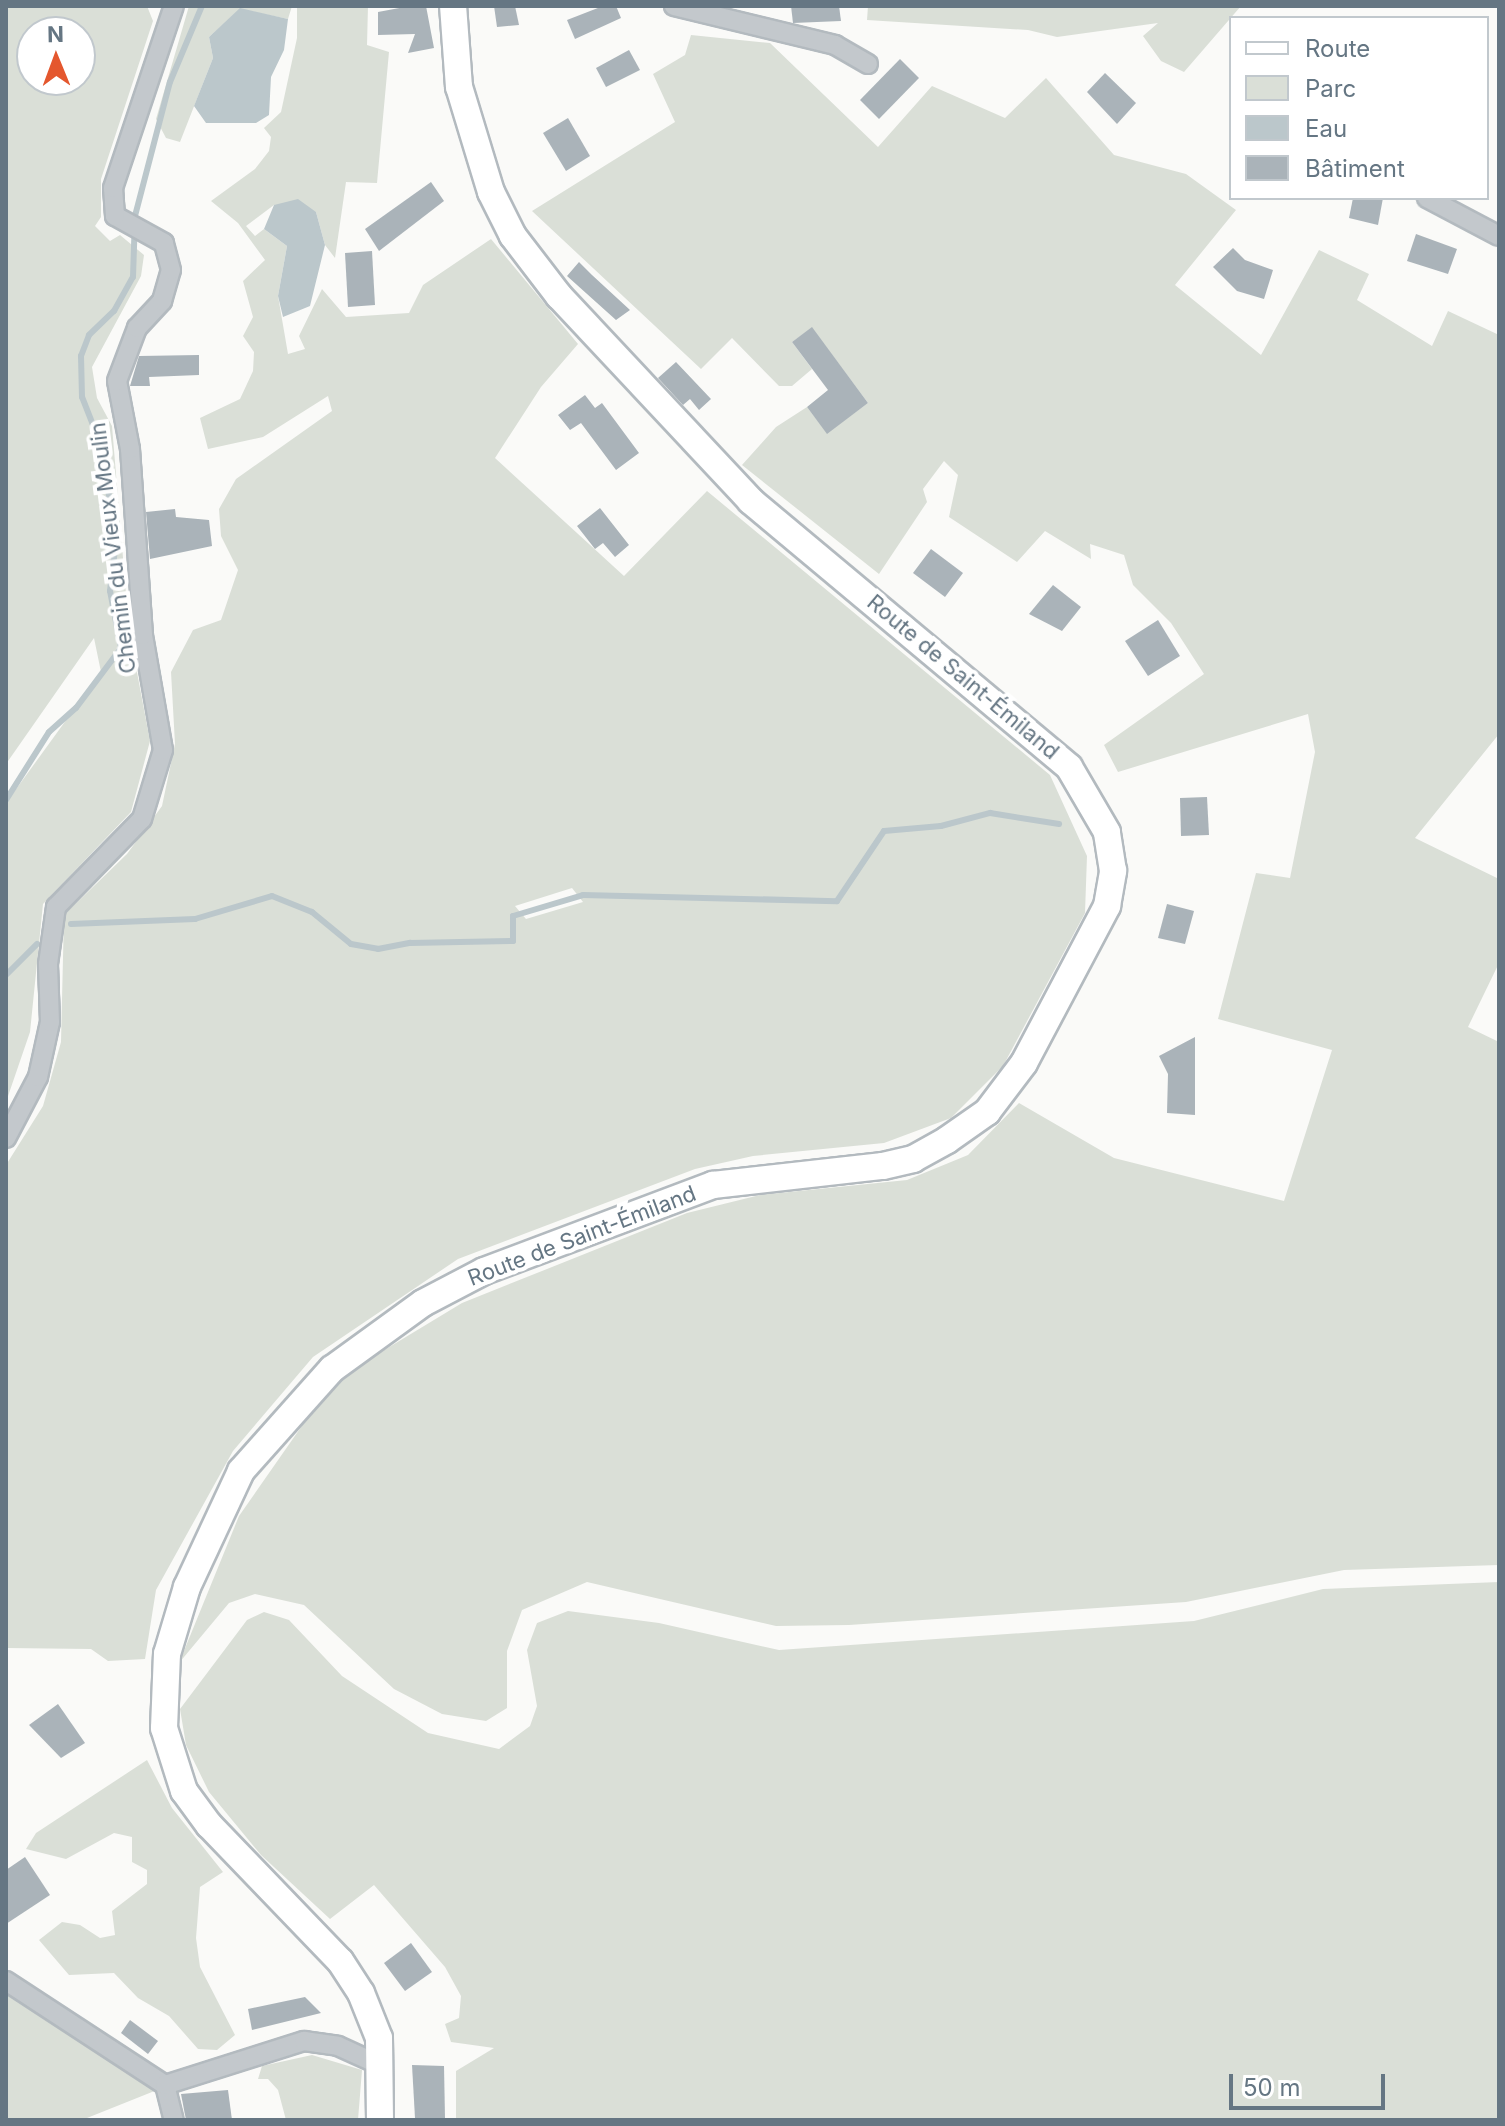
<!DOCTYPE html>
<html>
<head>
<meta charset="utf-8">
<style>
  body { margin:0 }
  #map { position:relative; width:1505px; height:2126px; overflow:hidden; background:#fafaf8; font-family:Inter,sans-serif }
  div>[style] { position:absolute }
  .green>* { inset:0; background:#dadfd7 }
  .water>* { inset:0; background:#bbc7cb }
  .stream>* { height:6px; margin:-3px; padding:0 3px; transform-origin:3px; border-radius:3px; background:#bbc7cb }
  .building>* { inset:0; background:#aab3b9 }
  .roads { filter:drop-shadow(2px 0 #b3babf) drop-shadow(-2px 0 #b3babf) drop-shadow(0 2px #b3babf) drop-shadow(0 -2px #b3babf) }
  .street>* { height:18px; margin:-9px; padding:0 9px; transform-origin:9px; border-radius:9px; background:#c3c8cc }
  .secondary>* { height:26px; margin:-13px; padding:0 13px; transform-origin:13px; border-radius:13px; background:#fff }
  span { translate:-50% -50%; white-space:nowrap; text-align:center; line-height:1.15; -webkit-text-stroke:8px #fff; paint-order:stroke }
  .street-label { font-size:22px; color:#657683 }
  .frame { position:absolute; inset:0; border:8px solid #657683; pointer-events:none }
  .legend { position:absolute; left:1229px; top:16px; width:260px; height:184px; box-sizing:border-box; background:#fff; border:2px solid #c1c8cd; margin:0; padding:10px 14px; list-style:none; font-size:24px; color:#657683 }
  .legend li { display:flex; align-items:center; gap:16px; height:40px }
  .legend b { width:40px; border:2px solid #c1c8cd }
  .north { position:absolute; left:16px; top:16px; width:80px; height:80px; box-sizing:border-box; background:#fff; border:2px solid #c1c8cd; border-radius:50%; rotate:359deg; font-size:22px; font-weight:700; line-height:32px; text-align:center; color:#657683 }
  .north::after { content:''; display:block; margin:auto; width:28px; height:36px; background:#e4572e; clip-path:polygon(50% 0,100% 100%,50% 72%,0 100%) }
  .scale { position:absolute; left:1229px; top:2074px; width:156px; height:36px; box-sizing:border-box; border:4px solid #657683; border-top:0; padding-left:10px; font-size:24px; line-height:28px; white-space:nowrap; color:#657683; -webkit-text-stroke:6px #fff; paint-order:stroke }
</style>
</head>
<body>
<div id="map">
  <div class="green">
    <i style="clip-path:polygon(evenodd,6px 6px,147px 6px,153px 21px,101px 179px,101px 217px,95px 226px,110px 241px,120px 235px,144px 255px,141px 276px,92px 367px,97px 398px,112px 426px,129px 630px,150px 741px,131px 812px,43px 904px,30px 1032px,6px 1102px,6px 803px,101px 672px,94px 638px,6px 764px,6px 6px,32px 32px,80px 32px,80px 80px,32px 80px,32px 32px)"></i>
    <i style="clip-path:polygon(189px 6px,292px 6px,288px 19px,240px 9px,209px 37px,213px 58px,180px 142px,166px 138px,156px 119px)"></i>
    <i style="clip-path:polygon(evenodd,297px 6px,368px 6px,367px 45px,389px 52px,377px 183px,346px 182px,335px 258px,325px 245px,316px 212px,274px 205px,246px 226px,255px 236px,264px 229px,287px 246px,278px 296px,288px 354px,305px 349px,299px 336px,322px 289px,346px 317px,409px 313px,423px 285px,491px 239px,578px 344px,541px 387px,495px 458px,624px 576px,707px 491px,1050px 775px,1087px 856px,1085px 913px,1003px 1066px,951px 1118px,884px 1143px,753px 1156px,695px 1169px,458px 1259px,313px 1357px,233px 1451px,156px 1590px,145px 1659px,108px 1661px,91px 1649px,6px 1648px,6px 1165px,43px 1106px,61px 1042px,64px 915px,127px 854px,162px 806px,175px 744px,171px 672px,193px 630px,221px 620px,238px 570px,221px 536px,219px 509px,236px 479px,332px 411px,328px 396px,263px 437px,208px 449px,200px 418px,240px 399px,253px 371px,254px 352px,243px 336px,253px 317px,243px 281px,265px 260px,238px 223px,211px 201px,255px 169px,269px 151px,271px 137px,264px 128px,281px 112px,297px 38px,297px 6px,572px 888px,583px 902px,526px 919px,515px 906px,572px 888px)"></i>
    <i style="clip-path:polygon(868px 6px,1241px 6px,1184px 72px,1161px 61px,1143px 36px,1158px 23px,1057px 37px,1028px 30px,867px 20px)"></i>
    <i style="clip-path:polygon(691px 35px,770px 43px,878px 147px,932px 86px,1005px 118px,1046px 78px,1114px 155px,1186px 174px,1236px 210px,1175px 285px,1261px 355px,1319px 250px,1369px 274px,1357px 300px,1432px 346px,1448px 311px,1499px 335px,1499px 734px,1415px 838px,1499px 879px,1499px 963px,1468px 1027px,1499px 1042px,1499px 1565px,1344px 1570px,1186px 1602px,849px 1625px,776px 1626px,587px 1582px,522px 1610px,507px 1651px,507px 1708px,486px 1721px,442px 1714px,394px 1689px,304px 1605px,255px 1594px,229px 1603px,179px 1663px,239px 1516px,313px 1410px,348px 1372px,462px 1303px,687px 1213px,760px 1195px,907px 1180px,968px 1155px,1019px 1103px,1114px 1158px,1284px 1201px,1332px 1050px,1218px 1019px,1256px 873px,1290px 878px,1315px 752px,1308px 714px,1118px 772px,1104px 745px,1204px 674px,1171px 623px,1133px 585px,1124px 555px,1090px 544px,1091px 559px,1045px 531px,1017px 562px,949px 517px,958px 475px,944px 461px,923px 489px,927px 502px,879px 574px,742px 465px,776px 427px,807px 407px,827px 433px,868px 403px,812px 328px,792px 342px,812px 369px,792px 386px,779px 386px,732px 338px,701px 369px,532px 211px,675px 122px,653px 74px,685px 55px)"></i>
    <i style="clip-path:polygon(1499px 1582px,1499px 2120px,456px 2120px,456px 2071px,494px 2048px,451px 2042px,445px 2024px,459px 2018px,461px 1996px,445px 1967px,374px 1885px,330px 1919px,261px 1855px,209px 1792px,186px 1745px,180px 1709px,247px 1620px,264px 1612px,289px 1620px,342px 1676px,428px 1733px,499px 1749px,530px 1726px,537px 1706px,527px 1650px,537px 1623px,568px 1611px,659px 1623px,779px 1650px,1194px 1621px,1323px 1589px)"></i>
    <i style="clip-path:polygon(147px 1760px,172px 1808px,223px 1872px,200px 1887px,196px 1938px,200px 1967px,235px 2035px,217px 2050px,198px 2049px,169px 2016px,138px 1998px,114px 1973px,69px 1975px,39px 1940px,62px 1922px,80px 1925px,100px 1938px,115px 1935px,112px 1911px,147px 1884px,147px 1870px,132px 1862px,132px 1837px,114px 1833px,66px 1859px,26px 1849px,36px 1833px)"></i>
    <i style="clip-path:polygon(6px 1992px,43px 2014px,157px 2090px,82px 2120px,6px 2120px)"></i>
    <i style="clip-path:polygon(312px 2055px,362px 2070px,358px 2120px,286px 2120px,278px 2090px,268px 2079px,258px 2079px,262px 2066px)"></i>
  </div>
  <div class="water">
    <i style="clip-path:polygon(240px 8px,288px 19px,284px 50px,271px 77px,269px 115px,256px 123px,206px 123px,194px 106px,213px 58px,209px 37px)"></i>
    <i style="clip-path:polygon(298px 199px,316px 212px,325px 245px,310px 306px,283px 317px,278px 296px,287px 246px,264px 229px,274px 205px)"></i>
  </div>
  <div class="stream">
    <i style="left:6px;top:800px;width:80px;rotate:-57.7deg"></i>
    <i style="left:49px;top:732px;width:36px;rotate:-42deg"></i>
    <i style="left:76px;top:708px;width:75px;rotate:-53.1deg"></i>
    <i style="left:121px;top:648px;width:58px;rotate:-100.9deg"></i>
    <i style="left:110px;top:591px;width:42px;rotate:-83.2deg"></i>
    <i style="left:115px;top:549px;width:97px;rotate:-96.5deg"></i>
    <i style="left:104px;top:453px;width:60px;rotate:-111.4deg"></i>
    <i style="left:82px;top:397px;width:41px;rotate:-91.4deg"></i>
    <i style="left:81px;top:356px;width:22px;rotate:-69deg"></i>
    <i style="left:89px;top:335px;width:35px;rotate:-44deg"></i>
    <i style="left:114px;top:311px;width:39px;rotate:-61deg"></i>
    <i style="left:133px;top:277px;width:61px;rotate:-88.1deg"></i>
    <i style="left:135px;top:216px;width:138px;rotate:-75.4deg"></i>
    <i style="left:170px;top:82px;width:82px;rotate:-67.2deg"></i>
    <i style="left:71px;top:924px;width:124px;rotate:-2.3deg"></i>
    <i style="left:195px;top:919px;width:80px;rotate:-16.6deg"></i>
    <i style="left:272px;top:896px;width:43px;rotate:21.8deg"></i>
    <i style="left:312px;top:912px;width:50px;rotate:39.4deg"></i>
    <i style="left:351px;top:944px;width:27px;rotate:10deg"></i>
    <i style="left:378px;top:949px;width:33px;rotate:-11deg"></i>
    <i style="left:410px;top:943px;width:103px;rotate:-1.1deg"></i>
    <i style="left:513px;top:941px;width:25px;rotate:-90deg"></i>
    <i style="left:513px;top:916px;width:73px;rotate:-16.7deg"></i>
    <i style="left:583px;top:895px;width:254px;rotate:1.4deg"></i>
    <i style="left:837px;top:901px;width:84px;rotate:-56.1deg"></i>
    <i style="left:884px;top:831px;width:57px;rotate:-5deg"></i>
    <i style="left:941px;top:826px;width:51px;rotate:-14.9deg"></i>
    <i style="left:990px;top:813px;width:70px;rotate:9.1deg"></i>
    <i style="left:6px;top:975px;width:44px;rotate:-45deg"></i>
  </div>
  <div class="building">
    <i style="clip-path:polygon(410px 6px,426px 6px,434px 48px,408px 53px,415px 34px,378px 35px,378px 12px)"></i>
    <i style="clip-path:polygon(494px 6px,515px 6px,519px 25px,497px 27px)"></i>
    <i style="clip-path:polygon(603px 6px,616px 6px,621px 18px,575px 39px,567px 20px)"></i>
    <i style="clip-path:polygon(791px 6px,839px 6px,841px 21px,793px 23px)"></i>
    <i style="clip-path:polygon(629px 50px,640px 70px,606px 87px,596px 68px)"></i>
    <i style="clip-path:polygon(900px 59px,919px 78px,879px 119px,860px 100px)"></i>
    <i style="clip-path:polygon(1105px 73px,1136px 103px,1117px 124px,1087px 92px)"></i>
    <i style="clip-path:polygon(568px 118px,590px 156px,566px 171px,543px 133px)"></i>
    <i style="clip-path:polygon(431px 182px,444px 201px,379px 251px,365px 229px)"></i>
    <i style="clip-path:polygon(1353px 198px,1383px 198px,1378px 225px,1349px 218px)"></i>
    <i style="clip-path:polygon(1416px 234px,1457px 249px,1448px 274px,1407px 261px)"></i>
    <i style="clip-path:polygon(1233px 248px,1245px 260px,1273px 270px,1264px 299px,1237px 291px,1213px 267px)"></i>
    <i style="clip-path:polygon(372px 251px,375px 305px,348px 307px,345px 253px)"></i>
    <i style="clip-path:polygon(579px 262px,592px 275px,630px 310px,616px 320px,567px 276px)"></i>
    <i style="clip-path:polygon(812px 327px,868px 403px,827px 434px,807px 407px,828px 390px,792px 342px)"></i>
    <i style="clip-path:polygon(199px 355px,199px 375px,149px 377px,150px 386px,130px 386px,139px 356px)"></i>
    <i style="clip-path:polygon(676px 362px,711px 399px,699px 410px,690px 399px,683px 405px,658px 378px)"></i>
    <i style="clip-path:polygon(585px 395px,595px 408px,602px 403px,639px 453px,616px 470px,581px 423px,570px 430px,558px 415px)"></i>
    <i style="clip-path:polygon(600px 508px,629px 545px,615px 557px,603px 543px,595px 549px,577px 526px)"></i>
    <i style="clip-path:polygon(175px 509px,176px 517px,209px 520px,212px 546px,150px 559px,146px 512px)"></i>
    <i style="clip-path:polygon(931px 549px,963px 573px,945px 597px,913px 573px)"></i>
    <i style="clip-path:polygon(1053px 585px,1081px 607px,1062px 631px,1029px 614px)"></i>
    <i style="clip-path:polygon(1158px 620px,1180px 656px,1148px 676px,1125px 641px)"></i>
    <i style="clip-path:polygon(1207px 797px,1209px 835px,1181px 836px,1180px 798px)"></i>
    <i style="clip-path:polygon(1167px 904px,1194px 911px,1185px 944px,1158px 938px)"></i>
    <i style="clip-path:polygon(1195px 1037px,1195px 1115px,1167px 1113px,1168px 1074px,1159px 1056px)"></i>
    <i style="clip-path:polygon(58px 1704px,85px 1743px,61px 1758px,29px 1725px)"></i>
    <i style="clip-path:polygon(25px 1857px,50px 1895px,6px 1924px,6px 1870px)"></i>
    <i style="clip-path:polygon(411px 1943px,432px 1972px,405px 1991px,384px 1963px)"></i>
    <i style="clip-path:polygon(305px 1997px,321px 2013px,252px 2030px,248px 2009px)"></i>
    <i style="clip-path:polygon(130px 2020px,158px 2041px,148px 2054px,121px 2033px)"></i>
    <i style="clip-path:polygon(412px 2065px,444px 2066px,445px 2118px,415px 2118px)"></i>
    <i style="clip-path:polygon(228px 2090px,232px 2120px,186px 2120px,181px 2094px)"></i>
  </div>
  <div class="roads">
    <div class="street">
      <i style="left:674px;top:6px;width:166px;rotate:13.6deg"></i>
      <i style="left:835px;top:45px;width:38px;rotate:30deg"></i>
      <i style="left:1427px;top:198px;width:81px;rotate:27.8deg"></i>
      <i style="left:6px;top:1138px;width:69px;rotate:-62.3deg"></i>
      <i style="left:38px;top:1077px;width:56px;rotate:-77.7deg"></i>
      <i style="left:50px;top:1022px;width:58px;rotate:-92deg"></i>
      <i style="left:48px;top:964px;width:58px;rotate:-82deg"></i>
      <i style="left:56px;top:907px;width:123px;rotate:-45.7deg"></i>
      <i style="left:142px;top:819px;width:72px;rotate:-73.1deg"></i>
      <i style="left:163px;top:750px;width:117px;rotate:-99.9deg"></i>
      <i style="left:143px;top:635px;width:186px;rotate:-94deg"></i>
      <i style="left:130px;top:449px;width:69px;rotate:-100.8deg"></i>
      <i style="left:117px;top:381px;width:57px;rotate:-69.3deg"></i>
      <i style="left:137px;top:328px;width:37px;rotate:-47deg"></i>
      <i style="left:162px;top:301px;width:32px;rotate:-74deg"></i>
      <i style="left:171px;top:270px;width:28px;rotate:-105deg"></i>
      <i style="left:164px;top:243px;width:56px;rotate:-151.1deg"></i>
      <i style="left:115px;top:216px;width:28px;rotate:-94deg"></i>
      <i style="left:113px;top:188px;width:192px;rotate:-71.5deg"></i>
      <i style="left:6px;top:1981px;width:190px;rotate:33.2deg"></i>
      <i style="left:165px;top:2085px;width:36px;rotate:76deg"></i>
      <i style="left:165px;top:2085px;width:146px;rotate:-17.6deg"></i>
      <i style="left:304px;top:2041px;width:34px;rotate:8deg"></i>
      <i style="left:338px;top:2046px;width:48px;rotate:24.4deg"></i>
    </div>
    <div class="secondary">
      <i style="left:380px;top:2120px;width:82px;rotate:-90.7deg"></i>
      <i style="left:379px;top:2038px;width:48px;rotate:-111.8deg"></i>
      <i style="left:361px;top:1993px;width:38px;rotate:-123deg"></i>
      <i style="left:340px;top:1961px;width:189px;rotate:-133.9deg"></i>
      <i style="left:209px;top:1825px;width:42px;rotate:-126.3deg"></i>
      <i style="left:184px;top:1791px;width:66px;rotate:-107.6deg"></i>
      <i style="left:164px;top:1728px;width:74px;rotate:-87.7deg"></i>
      <i style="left:167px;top:1654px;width:70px;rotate:-73.4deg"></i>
      <i style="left:187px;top:1587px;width:128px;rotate:-65deg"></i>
      <i style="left:241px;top:1471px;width:137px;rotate:-48.3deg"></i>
      <i style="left:332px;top:1369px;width:112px;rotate:-36deg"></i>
      <i style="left:423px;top:1303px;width:69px;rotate:-27.7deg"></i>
      <i style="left:484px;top:1271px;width:245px;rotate:-20.6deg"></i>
      <i style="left:713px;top:1185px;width:171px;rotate:-6.4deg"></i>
      <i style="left:883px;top:1166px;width:31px;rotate:-13deg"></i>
      <i style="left:913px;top:1159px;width:39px;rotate:-29deg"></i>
      <i style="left:947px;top:1140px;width:49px;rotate:-35deg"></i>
      <i style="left:987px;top:1112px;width:61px;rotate:-52.9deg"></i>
      <i style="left:1024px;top:1063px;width:178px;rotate:-62.1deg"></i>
      <i style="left:1107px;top:906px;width:36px;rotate:-80deg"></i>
      <i style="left:1113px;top:871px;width:39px;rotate:-99deg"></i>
      <i style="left:1107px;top:832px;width:75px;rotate:-120.3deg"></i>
      <i style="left:1069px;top:767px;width:415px;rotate:-140.1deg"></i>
      <i style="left:751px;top:501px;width:281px;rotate:-133.1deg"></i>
      <i style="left:559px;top:296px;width:76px;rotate:-127.5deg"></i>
      <i style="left:513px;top:236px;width:49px;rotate:-116.6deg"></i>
      <i style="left:491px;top:192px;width:110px;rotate:-106.9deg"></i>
      <i style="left:459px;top:87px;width:81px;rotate:-94.2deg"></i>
    </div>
  </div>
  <div class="street-label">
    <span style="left:113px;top:548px;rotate:-97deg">Chemin du Vieux Moulin</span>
    <span style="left:963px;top:677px;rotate:40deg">Route de Saint-Émiland</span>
    <span style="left:582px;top:1236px;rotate:-21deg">Route de Saint-Émiland</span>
  </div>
  <div class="frame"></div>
  <ul class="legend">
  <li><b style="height:10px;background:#fff"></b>Route</li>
  <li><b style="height:22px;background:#dadfd7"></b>Parc</li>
  <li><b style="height:22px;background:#bbc7cb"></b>Eau</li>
  <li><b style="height:22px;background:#aab3b9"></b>Bâtiment</li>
  </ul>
  <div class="north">N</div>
  <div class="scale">50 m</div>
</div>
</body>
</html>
